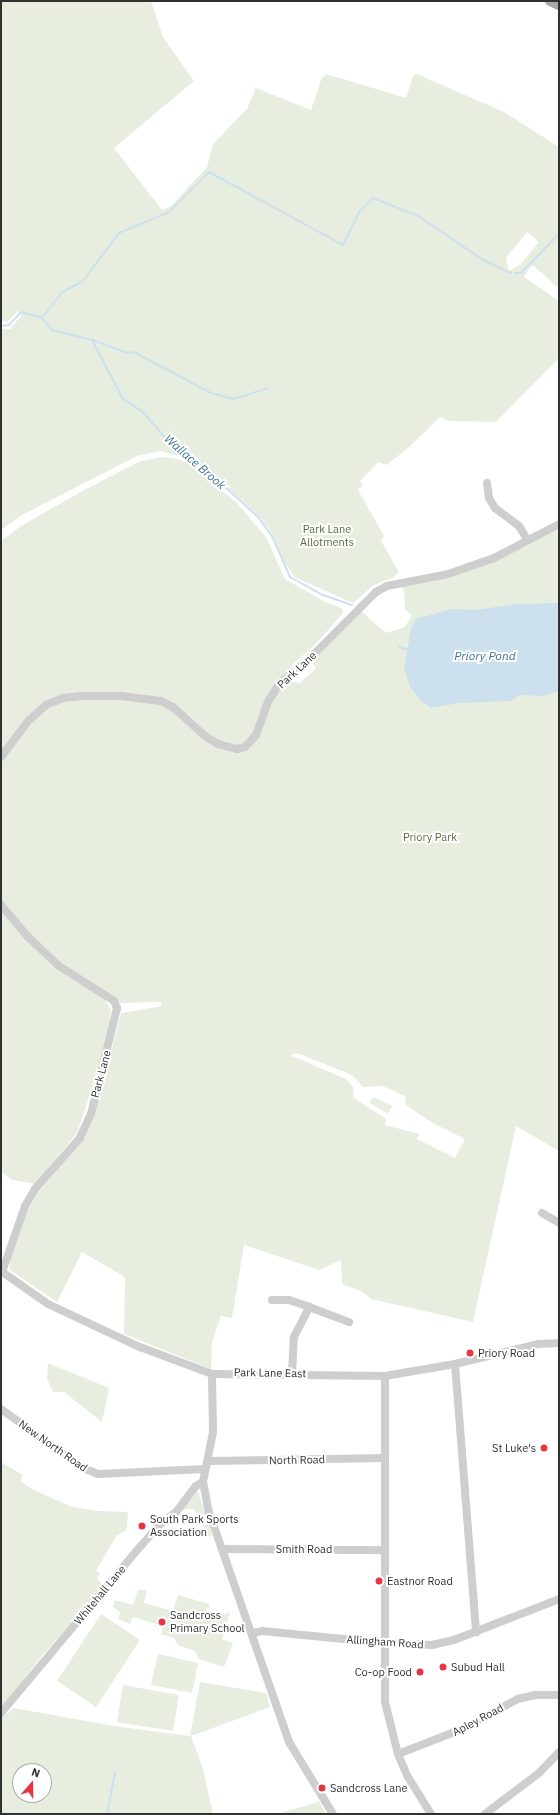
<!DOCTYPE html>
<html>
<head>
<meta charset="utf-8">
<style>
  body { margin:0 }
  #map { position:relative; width:560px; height:1815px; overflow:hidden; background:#fff; font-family:"IBM Plex Sans",sans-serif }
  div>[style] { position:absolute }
  .green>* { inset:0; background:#e7eee0 }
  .water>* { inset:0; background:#cce1ed }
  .stream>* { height:2px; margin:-1px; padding:0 1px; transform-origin:1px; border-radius:1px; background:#cce1ed }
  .minor>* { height:8px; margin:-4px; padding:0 4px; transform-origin:4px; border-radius:4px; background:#cecece }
  .major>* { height:10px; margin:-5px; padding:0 5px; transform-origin:5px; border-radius:5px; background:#a9a9a9 }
  .dots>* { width:11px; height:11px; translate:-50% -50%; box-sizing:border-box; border:2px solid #fff; border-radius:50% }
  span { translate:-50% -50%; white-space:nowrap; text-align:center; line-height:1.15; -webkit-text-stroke:4px #fff; paint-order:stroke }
  .park-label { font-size:11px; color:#556e3e }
  .street-label { font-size:11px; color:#313131 }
  .poi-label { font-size:11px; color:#313131 }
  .left { translate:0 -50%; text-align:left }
  .right { translate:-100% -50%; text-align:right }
  .water-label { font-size:12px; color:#3e7495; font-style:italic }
  .frame { position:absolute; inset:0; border:2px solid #313131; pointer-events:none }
  .north { position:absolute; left:12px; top:1763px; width:40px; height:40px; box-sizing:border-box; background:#fff; border:1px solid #adadad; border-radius:50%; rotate:20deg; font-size:11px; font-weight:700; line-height:16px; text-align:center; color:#313131 }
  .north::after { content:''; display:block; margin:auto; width:14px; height:18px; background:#e63644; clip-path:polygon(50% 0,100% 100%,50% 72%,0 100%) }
</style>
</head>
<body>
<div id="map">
  <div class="green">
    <i style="clip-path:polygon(evenodd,1px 1px,151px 1px,163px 37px,194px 81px,114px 148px,162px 210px,171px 206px,207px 167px,213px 144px,247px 109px,256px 88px,311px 110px,321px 80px,326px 74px,406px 98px,413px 76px,417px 74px,504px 112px,559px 147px,559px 289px,534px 266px,531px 266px,524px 277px,559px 301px,559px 358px,496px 422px,449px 421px,440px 417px,407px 449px,386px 465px,378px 462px,360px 481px,363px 485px,358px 490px,384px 536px,381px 541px,399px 572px,392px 578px,374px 585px,353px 603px,294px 577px,282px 558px,273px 535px,259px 516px,191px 454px,187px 458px,160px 451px,137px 456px,22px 515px,1px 530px,1px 329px,10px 329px,21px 316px,18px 311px,8px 321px,1px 321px,1px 1px,527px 232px,539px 242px,521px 264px,509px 271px,506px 258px,527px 232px)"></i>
    <i style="clip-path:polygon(evenodd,163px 457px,178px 459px,190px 465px,237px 503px,266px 537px,285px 579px,325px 602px,342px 608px,343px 613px,315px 645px,296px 661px,280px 680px,300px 683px,316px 668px,311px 661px,361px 611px,386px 633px,405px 627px,412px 615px,405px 609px,404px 591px,401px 586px,450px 576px,559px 526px,559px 1151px,516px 1126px,473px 1322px,371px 1299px,363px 1292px,342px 1284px,341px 1260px,319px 1270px,244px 1245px,232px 1318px,221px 1316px,212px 1342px,211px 1369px,124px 1334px,125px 1277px,82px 1252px,57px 1302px,10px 1270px,9px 1259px,26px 1214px,37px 1194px,84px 1139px,95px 1112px,121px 1013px,162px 1006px,160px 1002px,121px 1003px,66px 969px,4px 914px,28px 943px,103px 996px,111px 1010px,105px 1049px,77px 1133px,35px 1184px,12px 1180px,1px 1172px,1px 541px,21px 526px,84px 490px,141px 461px,163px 457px,297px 1053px,352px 1075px,363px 1087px,383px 1086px,406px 1097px,405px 1104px,431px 1122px,465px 1139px,455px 1158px,417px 1139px,419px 1134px,385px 1125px,386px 1119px,354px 1098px,353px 1087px,346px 1079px,290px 1055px,297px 1053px)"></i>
    <i style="clip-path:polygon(373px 1097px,392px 1106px,388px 1114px,369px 1102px)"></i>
    <i style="clip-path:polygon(48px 1363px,109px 1388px,102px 1422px,64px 1392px,53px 1392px,47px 1379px)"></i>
    <i style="clip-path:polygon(1px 1462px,23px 1475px,20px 1481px,32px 1489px,72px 1507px,98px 1511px,128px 1512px,127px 1530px,117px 1535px,96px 1571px,100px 1573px,97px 1579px,105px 1585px,40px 1658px,1px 1709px)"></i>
    <i style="clip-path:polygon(198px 1491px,212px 1535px,208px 1537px,197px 1513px,193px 1509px,182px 1510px)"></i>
    <i style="clip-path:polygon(138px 1590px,147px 1590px,144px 1603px,173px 1611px,178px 1595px,209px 1604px,210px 1607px,206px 1609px,210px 1620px,230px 1612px,222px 1639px,233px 1643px,224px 1667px,199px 1659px,195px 1651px,178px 1645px,174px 1638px,161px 1634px,163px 1626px,133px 1617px,130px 1624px,118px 1619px,120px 1612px,113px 1607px,115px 1600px,133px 1605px)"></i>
    <i style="clip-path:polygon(101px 1614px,140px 1640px,96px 1707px,57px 1681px)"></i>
    <i style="clip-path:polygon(158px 1654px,198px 1663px,192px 1693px,151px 1685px)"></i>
    <i style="clip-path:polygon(evenodd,200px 1682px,266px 1693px,270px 1707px,191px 1736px,203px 1769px,213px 1814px,1px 1814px,1px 1718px,14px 1708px,114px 1726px,190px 1736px,200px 1682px,20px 1771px,44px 1771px,44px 1795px,20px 1795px,20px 1771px)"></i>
    <i style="clip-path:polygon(123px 1685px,179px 1695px,173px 1731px,117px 1722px)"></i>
    <i style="clip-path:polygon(319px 1801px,326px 1814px,276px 1814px,312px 1804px)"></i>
  </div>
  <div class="water">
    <i style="clip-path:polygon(559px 603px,559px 691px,544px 696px,519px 695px,511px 701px,459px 703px,431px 708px,421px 701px,410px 687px,404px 669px,411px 628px,416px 619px,452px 609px,475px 610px,516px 604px)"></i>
  </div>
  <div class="stream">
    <i style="left:515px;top:273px;width:6px"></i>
    <i style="left:521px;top:273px;width:54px;rotate:-45.7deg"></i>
    <i style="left:42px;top:318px;width:33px;rotate:-52deg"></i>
    <i style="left:62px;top:292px;width:22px;rotate:-27deg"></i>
    <i style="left:82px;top:282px;width:61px;rotate:-52.9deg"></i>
    <i style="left:119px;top:233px;width:54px;rotate:-22.8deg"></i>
    <i style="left:169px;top:212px;width:57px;rotate:-45deg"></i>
    <i style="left:209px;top:172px;width:153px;rotate:28.6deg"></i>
    <i style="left:343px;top:245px;width:37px;rotate:-64deg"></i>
    <i style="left:359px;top:212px;width:20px;rotate:-45deg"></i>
    <i style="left:373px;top:198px;width:48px;rotate:21.8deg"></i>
    <i style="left:418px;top:216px;width:78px;rotate:34.1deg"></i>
    <i style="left:483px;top:260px;width:31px;rotate:25deg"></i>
    <i style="left:1px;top:326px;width:8px;rotate:-7deg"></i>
    <i style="left:9px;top:325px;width:18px;rotate:-47deg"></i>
    <i style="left:21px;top:312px;width:22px;rotate:16deg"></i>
    <i style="left:42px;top:318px;width:16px;rotate:50deg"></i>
    <i style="left:52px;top:330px;width:41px;rotate:14deg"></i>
    <i style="left:92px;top:340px;width:67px;rotate:62.3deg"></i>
    <i style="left:123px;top:399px;width:24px;rotate:33deg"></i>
    <i style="left:143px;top:412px;width:40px;rotate:49deg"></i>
    <i style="left:169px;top:442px;width:38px;rotate:35deg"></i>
    <i style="left:200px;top:464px;width:79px;rotate:42.4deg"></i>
    <i style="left:258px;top:517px;width:24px;rotate:54deg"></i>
    <i style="left:272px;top:536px;width:45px;rotate:66.3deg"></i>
    <i style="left:290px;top:577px;width:38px;rotate:29deg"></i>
    <i style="left:323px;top:595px;width:31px;rotate:19deg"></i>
    <i style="left:93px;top:340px;width:36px;rotate:21deg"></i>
    <i style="left:127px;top:353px;width:7px;rotate:-8deg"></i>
    <i style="left:134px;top:352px;width:87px;rotate:28deg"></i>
    <i style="left:211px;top:393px;width:24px;rotate:15deg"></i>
    <i style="left:234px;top:399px;width:36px;rotate:-18deg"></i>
    <i style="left:399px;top:647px;width:10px;rotate:17deg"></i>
    <i style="left:107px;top:1814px;width:42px;rotate:-79deg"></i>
  </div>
  <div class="minor">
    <i style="left:487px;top:483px;width:15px;rotate:82deg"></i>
    <i style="left:489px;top:498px;width:12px;rotate:59deg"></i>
    <i style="left:495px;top:508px;width:30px;rotate:37deg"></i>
    <i style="left:519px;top:526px;width:17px;rotate:59deg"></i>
    <i style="left:1px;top:757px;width:46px;rotate:-52.9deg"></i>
    <i style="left:29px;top:720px;width:23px;rotate:-41deg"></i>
    <i style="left:46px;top:705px;width:18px;rotate:-22deg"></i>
    <i style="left:63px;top:698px;width:19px;rotate:-6deg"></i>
    <i style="left:82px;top:696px;width:39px"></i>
    <i style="left:121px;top:696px;width:40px;rotate:7.1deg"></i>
    <i style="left:161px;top:701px;width:13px;rotate:27deg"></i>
    <i style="left:173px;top:707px;width:43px;rotate:42.2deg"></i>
    <i style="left:205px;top:736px;width:15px;rotate:32deg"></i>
    <i style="left:218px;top:744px;width:20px;rotate:15deg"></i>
    <i style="left:237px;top:749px;width:8px;rotate:-14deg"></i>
    <i style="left:245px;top:747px;width:16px;rotate:-47deg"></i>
    <i style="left:256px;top:735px;width:37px;rotate:-70deg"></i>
    <i style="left:269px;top:700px;width:19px;rotate:-58deg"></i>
    <i style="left:279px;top:684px;width:40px;rotate:-40deg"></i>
    <i style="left:310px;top:658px;width:93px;rotate:-45deg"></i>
    <i style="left:376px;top:592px;width:13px;rotate:-29deg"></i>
    <i style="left:387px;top:586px;width:62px;rotate:-11.1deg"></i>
    <i style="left:448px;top:574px;width:49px;rotate:-19.2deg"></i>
    <i style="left:494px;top:558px;width:73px;rotate:-27.6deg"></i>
    <i style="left:1px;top:905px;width:42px;rotate:49.8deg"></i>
    <i style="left:28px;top:937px;width:42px;rotate:43.1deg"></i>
    <i style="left:59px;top:966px;width:65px;rotate:32.5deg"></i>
    <i style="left:114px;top:1001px;width:8px;rotate:67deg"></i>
    <i style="left:117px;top:1008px;width:109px;rotate:103.8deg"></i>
    <i style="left:91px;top:1114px;width:26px;rotate:115deg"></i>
    <i style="left:80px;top:1138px;width:68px;rotate:131.4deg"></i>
    <i style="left:35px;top:1189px;width:20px;rotate:120deg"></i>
    <i style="left:25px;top:1206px;width:70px;rotate:109.2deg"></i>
    <i style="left:542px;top:1213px;width:20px;rotate:30deg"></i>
    <i style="left:1px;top:1271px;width:57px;rotate:35.1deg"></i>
    <i style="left:48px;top:1304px;width:102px;rotate:25.1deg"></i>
    <i style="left:140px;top:1347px;width:77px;rotate:20.6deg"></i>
    <i style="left:212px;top:1374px;width:173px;rotate:0.7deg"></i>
    <i style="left:385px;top:1376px;width:71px;rotate:-9.7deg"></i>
    <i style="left:455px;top:1364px;width:85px;rotate:-13.5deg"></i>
    <i style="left:538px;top:1344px;width:21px;rotate:-3deg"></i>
    <i style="left:272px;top:1300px;width:17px"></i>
    <i style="left:289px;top:1300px;width:21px;rotate:19deg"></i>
    <i style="left:455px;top:1364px;width:269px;rotate:85.5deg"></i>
    <i style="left:292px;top:1373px;width:36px;rotate:-87deg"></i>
    <i style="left:294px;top:1337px;width:34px;rotate:-63deg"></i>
    <i style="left:309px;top:1307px;width:43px;rotate:20.6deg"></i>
    <i style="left:212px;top:1374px;width:58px;rotate:89deg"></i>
    <i style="left:213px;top:1432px;width:51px;rotate:101.3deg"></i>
    <i style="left:203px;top:1482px;width:31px;rotate:79deg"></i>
    <i style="left:209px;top:1512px;width:244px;rotate:70.8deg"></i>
    <i style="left:289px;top:1742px;width:84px;rotate:58.6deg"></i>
    <i style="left:385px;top:1376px;width:326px;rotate:90deg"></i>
    <i style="left:385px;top:1702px;width:54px;rotate:76deg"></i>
    <i style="left:398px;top:1754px;width:25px;rotate:67deg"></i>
    <i style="left:408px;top:1777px;width:44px;rotate:58.1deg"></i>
    <i style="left:1px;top:1409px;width:101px;rotate:35.7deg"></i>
    <i style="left:83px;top:1468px;width:16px;rotate:22deg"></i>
    <i style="left:98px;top:1474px;width:107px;rotate:-2.7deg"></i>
    <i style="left:208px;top:1461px;width:177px;rotate:-1deg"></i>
    <i style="left:223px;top:1549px;width:162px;rotate:0.4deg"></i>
    <i style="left:252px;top:1633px;width:10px;rotate:-11deg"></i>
    <i style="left:262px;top:1631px;width:123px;rotate:5.6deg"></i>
    <i style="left:384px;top:1643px;width:48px;rotate:2.4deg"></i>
    <i style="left:432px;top:1645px;width:23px;rotate:-13deg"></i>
    <i style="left:454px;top:1640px;width:113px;rotate:-21.3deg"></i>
    <i style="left:1px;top:1713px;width:217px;rotate:-50.1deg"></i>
    <i style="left:140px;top:1547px;width:30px;rotate:-49deg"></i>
    <i style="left:160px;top:1524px;width:21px;rotate:-37deg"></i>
    <i style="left:177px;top:1511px;width:31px;rotate:-53deg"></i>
    <i style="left:196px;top:1486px;width:8px;rotate:-30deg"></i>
    <i style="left:398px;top:1754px;width:69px;rotate:-21.3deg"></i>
    <i style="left:462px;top:1729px;width:64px;rotate:-28.2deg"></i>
    <i style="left:518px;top:1699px;width:17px;rotate:-13deg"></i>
    <i style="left:535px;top:1695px;width:24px"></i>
    <i style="left:485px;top:1814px;width:68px;rotate:-37.2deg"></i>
    <i style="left:539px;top:1773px;width:29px;rotate:-46deg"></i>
  </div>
  <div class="major">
    <i style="left:550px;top:1px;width:10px;rotate:24deg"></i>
  </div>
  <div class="dots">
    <i style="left:470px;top:1353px;background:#e63644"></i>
    <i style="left:544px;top:1448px;background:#e63644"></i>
    <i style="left:142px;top:1526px;background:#e63644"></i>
    <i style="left:379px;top:1581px;background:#e63644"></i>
    <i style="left:162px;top:1622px;background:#e63644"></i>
    <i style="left:443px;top:1667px;background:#e63644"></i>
    <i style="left:420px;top:1672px;background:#e63644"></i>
    <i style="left:322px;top:1788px;background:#e63644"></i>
  </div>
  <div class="park-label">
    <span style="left:327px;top:536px">Park Lane<br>Allotments</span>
    <span style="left:430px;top:837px">Priory Park</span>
  </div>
  <div class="street-label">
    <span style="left:297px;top:670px;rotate:-43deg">Park Lane</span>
    <span style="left:101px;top:1074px;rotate:-75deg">Park Lane</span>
    <span style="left:270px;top:1373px;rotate:1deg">Park Lane East</span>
    <span style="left:53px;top:1446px;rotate:35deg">New North Road</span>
    <span style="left:297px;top:1460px;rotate:-1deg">North Road</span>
    <span style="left:304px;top:1549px">Smith Road</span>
    <span style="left:100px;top:1595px;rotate:-50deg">Whitehall Lane</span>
    <span style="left:385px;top:1642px;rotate:4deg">Allingham Road</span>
    <span style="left:478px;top:1720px;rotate:-28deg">Apley Road</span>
  </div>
  <div class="poi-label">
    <span class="left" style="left:478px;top:1353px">Priory Road</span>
    <span class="right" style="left:536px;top:1448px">St Luke's</span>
    <span class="left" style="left:150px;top:1526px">South Park Sports<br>Association</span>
    <span class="left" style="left:387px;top:1581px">Eastnor Road</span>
    <span class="left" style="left:170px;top:1622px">Sandcross<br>Primary School</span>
    <span class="left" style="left:451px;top:1667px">Subud Hall</span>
    <span class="right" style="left:412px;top:1672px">Co-op Food</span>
    <span class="left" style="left:330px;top:1788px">Sandcross Lane</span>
  </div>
  <div class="water-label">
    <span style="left:195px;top:462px;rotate:41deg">Wallace Brook</span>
    <span style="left:485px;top:656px">Priory Pond</span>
  </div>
  <div class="frame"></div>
  <div class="north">N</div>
</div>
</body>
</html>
